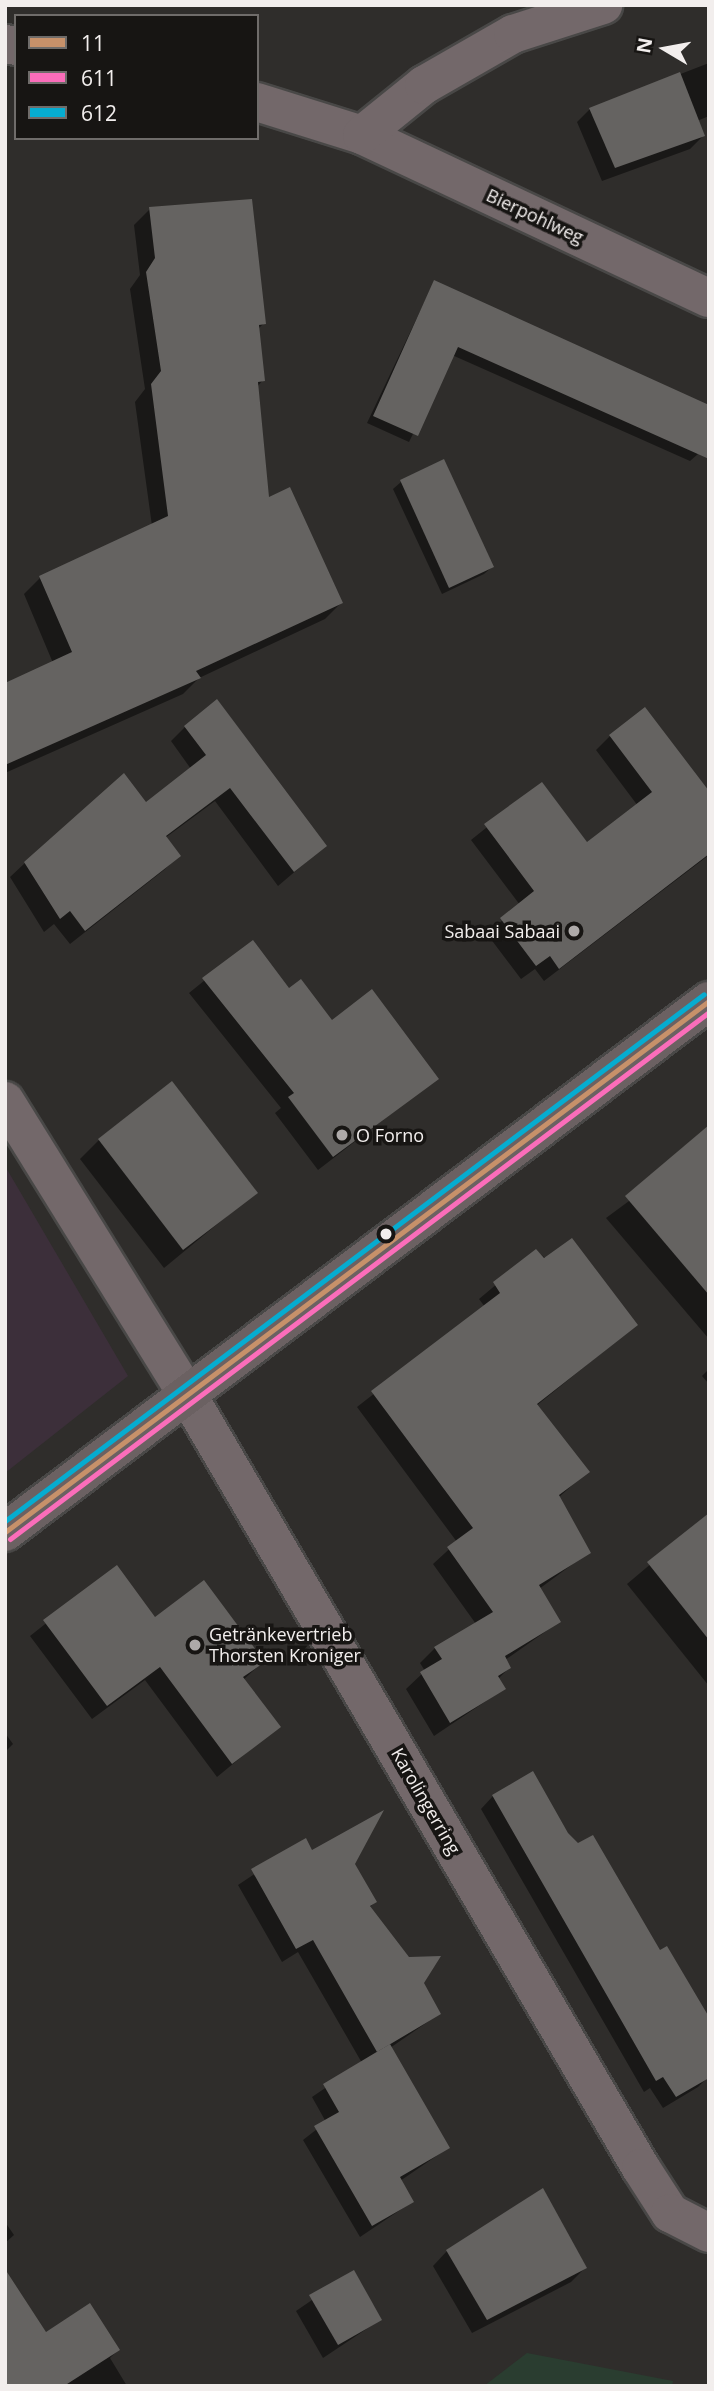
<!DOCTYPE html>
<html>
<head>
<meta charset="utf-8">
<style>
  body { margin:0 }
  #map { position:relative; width:714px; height:2391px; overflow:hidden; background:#2f2d2b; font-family:"Open Sans",sans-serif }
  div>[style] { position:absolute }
  .commercial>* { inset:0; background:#3c2f3a }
  .green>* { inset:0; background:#2a3d30 }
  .shadow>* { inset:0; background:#0007 }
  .building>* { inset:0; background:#656361 }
  .roads { filter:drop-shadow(2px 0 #494847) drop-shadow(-2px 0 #494847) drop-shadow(0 2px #494847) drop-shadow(0 -2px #494847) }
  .street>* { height:38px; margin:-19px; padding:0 19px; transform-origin:19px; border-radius:19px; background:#73686a }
  .secondary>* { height:38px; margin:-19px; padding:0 19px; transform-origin:19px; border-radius:19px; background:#6b6162 }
  .bus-1>* { height:5px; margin:-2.5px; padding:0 2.5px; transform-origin:2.5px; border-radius:2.5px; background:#c7916a }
  .bus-2>* { height:5px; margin:-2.5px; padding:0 2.5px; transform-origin:2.5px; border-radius:2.5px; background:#fb6dba }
  .bus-3>* { height:5px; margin:-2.5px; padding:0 2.5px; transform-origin:2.5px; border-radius:2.5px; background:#06acd0 }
  .dots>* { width:19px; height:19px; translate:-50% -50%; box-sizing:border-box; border:4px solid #171513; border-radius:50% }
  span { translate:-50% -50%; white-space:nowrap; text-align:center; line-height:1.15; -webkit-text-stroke:7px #171513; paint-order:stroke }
  .street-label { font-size:18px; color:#f2eeed }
  .poi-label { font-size:18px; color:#f2eeed }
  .right { translate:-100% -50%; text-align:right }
  .left { translate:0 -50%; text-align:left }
  .frame { position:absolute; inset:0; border:7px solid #f2eeed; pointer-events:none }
  .legend { position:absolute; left:14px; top:14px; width:245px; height:126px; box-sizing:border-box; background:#171513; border:2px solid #6f6c6a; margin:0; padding:9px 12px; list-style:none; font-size:21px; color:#f2eeed }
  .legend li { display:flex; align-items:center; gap:14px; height:35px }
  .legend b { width:35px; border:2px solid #6f6c6a }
  .north { position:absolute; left:630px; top:14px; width:70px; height:70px; -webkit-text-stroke:5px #171513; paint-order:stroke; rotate:280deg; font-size:19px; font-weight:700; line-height:28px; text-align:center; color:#f2eeed }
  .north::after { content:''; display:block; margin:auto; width:24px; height:32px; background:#f2eeed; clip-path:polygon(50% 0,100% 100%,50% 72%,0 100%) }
</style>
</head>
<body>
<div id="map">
  <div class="commercial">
    <i style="clip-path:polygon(5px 1166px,128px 1376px,5px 1473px)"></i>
  </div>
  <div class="green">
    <i style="clip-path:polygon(527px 2353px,673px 2381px,672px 2386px,484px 2386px)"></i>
  </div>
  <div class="shadow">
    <i style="clip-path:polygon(709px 63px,709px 116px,697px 121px,703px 136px,690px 149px,602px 181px,577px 122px,590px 109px)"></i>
    <i style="clip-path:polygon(150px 209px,264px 323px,258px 329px,263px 380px,257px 387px,267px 500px,341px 603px,325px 619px,199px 678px,183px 694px,5px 773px,5px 684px,53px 663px,24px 594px,40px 578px,152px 526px,135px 402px,145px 389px,130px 289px,140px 275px,134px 225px)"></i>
    <i style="clip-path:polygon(434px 282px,698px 454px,690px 461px,452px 355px,409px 442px,367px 423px)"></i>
    <i style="clip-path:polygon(401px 482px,492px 567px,484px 574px,442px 594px,393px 489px)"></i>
    <i style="clip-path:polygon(185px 727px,325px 846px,278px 886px,215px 801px,165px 838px,179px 856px,164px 870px,70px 944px,54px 924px,44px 932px,10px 877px,25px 863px,146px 804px,191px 769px,171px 741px)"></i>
    <i style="clip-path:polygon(610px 736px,709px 794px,709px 855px,544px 981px,535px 969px,521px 979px,487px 934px,520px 905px,471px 840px,541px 784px,586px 844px,638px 806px,596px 750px)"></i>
    <i style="clip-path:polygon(252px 942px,288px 990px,331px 1022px,436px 1079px,318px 1170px,275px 1113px,281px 1108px,189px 993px)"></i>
    <i style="clip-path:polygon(99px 1140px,255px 1193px,164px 1268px,80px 1159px)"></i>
    <i style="clip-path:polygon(709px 1142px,709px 1339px,606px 1218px)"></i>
    <i style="clip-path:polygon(536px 1251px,636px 1325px,536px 1406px,588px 1471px,558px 1498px,589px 1552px,539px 1589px,559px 1622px,505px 1660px,509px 1668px,498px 1679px,504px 1689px,434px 1736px,406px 1689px,425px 1671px,420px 1663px,435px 1648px,476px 1624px,433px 1564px,457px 1542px,357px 1407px,485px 1307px,479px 1299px)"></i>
    <i style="clip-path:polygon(709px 1369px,709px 1384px,702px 1376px)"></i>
    <i style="clip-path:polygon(709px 1515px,709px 1686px,627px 1584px)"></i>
    <i style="clip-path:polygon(116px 1568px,154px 1619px,263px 1662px,243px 1680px,278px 1727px,217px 1777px,145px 1680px,92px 1719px,30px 1636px)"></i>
    <i style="clip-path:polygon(5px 1733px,13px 1744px,5px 1752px)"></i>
    <i style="clip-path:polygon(493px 1796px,567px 1834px,709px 2076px,698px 2087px,663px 2108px,650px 2088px,644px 2092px,481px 1809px)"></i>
    <i style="clip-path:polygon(305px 1840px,311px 1852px,353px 1864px,375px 1902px,369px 1908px,439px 2014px,390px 2048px,448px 2148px,400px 2181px,412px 2202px,360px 2237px,303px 2140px,326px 2122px,312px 2097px,362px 2063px,298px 1952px,282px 1962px,238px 1885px)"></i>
    <i style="clip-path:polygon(5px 2222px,14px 2235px,5px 2243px)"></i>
    <i style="clip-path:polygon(447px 2251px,585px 2268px,571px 2282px,472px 2333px,433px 2266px)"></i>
    <i style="clip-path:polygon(353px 2272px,380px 2320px,323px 2358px,296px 2311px)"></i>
    <i style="clip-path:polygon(45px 2335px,118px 2350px,110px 2358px,127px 2386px,5px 2386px)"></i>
  </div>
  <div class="building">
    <i style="clip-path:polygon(680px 72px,705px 136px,615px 168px,589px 108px)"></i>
    <i style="clip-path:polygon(252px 199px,266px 324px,259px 325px,265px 381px,258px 382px,269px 497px,290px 487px,343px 603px,196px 671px,201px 678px,5px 765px,5px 683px,72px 652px,39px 576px,168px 516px,151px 384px,161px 371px,146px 272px,155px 258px,149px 207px)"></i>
    <i style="clip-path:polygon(434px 280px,709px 405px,709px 459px,458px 347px,418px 436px,373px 416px)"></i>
    <i style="clip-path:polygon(444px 459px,494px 567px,449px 588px,400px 480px)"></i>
    <i style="clip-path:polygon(217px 699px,327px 846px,294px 872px,230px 788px,166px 836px,181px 856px,85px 931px,70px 911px,60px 919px,24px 862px,124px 773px,146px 802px,206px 755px,184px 726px)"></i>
    <i style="clip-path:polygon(645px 707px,709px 791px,709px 854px,559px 969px,550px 956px,536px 966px,500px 918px,534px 891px,484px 824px,542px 782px,587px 842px,652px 792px,609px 735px)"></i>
    <i style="clip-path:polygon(253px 940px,289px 988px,301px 979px,332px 1020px,372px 989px,439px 1079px,333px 1157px,288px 1097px,294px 1093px,202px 978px)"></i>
    <i style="clip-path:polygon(172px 1081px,258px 1193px,183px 1250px,98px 1139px)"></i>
    <i style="clip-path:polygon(709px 1125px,709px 1295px,625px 1196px)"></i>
    <i style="clip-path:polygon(572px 1238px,638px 1325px,537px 1404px,590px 1472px,559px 1495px,591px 1553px,539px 1585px,561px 1622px,505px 1656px,511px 1668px,498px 1676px,506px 1689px,450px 1723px,420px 1672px,442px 1659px,434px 1647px,493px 1612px,447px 1547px,473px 1528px,371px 1391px,500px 1293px,493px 1282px,536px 1249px,544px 1258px)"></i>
    <i style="clip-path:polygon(709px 1513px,709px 1640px,647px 1562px)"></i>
    <i style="clip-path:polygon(117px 1565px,155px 1617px,204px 1580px,265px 1662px,243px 1677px,281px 1727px,232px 1764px,160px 1667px,107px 1706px,43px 1620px)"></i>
    <i style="clip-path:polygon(533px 1771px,568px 1833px,578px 1843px,593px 1835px,660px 1950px,667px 1946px,709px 2017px,709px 2078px,676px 2097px,663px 2077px,656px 2081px,492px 1795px)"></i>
    <i style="clip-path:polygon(384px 1810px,355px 1864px,377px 1902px,370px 1906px,409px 1957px,441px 1956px,424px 1983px,441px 2014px,377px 2052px,313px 1940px,296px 1949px,251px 1869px,306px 1838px,312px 1850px)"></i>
    <i style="clip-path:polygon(390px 2044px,450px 2148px,400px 2177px,414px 2202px,372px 2226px,314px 2126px,339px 2112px,323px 2084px)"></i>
    <i style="clip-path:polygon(543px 2188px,587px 2268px,487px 2320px,446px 2250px)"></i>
    <i style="clip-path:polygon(5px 2269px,46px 2332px,90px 2303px,120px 2350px,64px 2386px,5px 2386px)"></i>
    <i style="clip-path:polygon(354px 2270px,382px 2320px,338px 2345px,309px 2295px)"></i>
  </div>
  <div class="roads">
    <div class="street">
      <i style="left:5px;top:44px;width:11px;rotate:10deg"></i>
      <i style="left:257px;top:102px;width:110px;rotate:17.4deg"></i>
      <i style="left:362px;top:135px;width:383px;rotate:25.2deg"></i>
      <i style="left:362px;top:135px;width:80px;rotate:-38.9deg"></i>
      <i style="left:424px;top:85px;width:103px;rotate:-29.8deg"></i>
      <i style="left:513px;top:34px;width:95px;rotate:-17.9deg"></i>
      <i style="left:5px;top:1101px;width:345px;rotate:58.2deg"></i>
      <i style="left:187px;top:1394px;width:897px;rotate:59.61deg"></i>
      <i style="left:641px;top:2168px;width:54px;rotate:57.2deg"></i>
      <i style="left:670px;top:2213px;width:44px;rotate:27.1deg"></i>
    </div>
    <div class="secondary">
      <i style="left:5px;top:1532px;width:882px;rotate:-37.03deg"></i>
    </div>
  </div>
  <div class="bus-1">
    <i style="left:5px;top:1532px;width:882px;rotate:-37.03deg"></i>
  </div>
  <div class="bus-2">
    <i style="left:10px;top:1539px;width:875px;rotate:-37.01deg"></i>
  </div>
  <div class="bus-3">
    <i style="left:5px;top:1521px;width:875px;rotate:-37.01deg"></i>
  </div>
  <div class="dots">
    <i style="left:574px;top:931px;background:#aeaaa9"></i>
    <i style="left:342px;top:1135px;background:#aeaaa9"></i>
    <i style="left:386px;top:1234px;background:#f2eeed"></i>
    <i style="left:195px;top:1645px;background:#aeaaa9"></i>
  </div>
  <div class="street-label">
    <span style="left:535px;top:216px;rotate:25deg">Bierpohlweg</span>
    <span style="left:426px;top:1801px;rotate:60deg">Karolingerring</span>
  </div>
  <div class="poi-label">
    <span class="right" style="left:560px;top:931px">Sabaai Sabaai</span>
    <span class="left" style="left:356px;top:1135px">O Forno</span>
    <span class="left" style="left:209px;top:1645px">Getränkevertrieb<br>Thorsten Kroniger</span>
  </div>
  <div class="frame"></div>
  <ul class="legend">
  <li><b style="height:9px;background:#c7916a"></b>11</li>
  <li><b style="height:9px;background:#fb6dba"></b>611</li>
  <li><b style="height:9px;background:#06acd0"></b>612</li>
  </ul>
  <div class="north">N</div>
</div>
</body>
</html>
